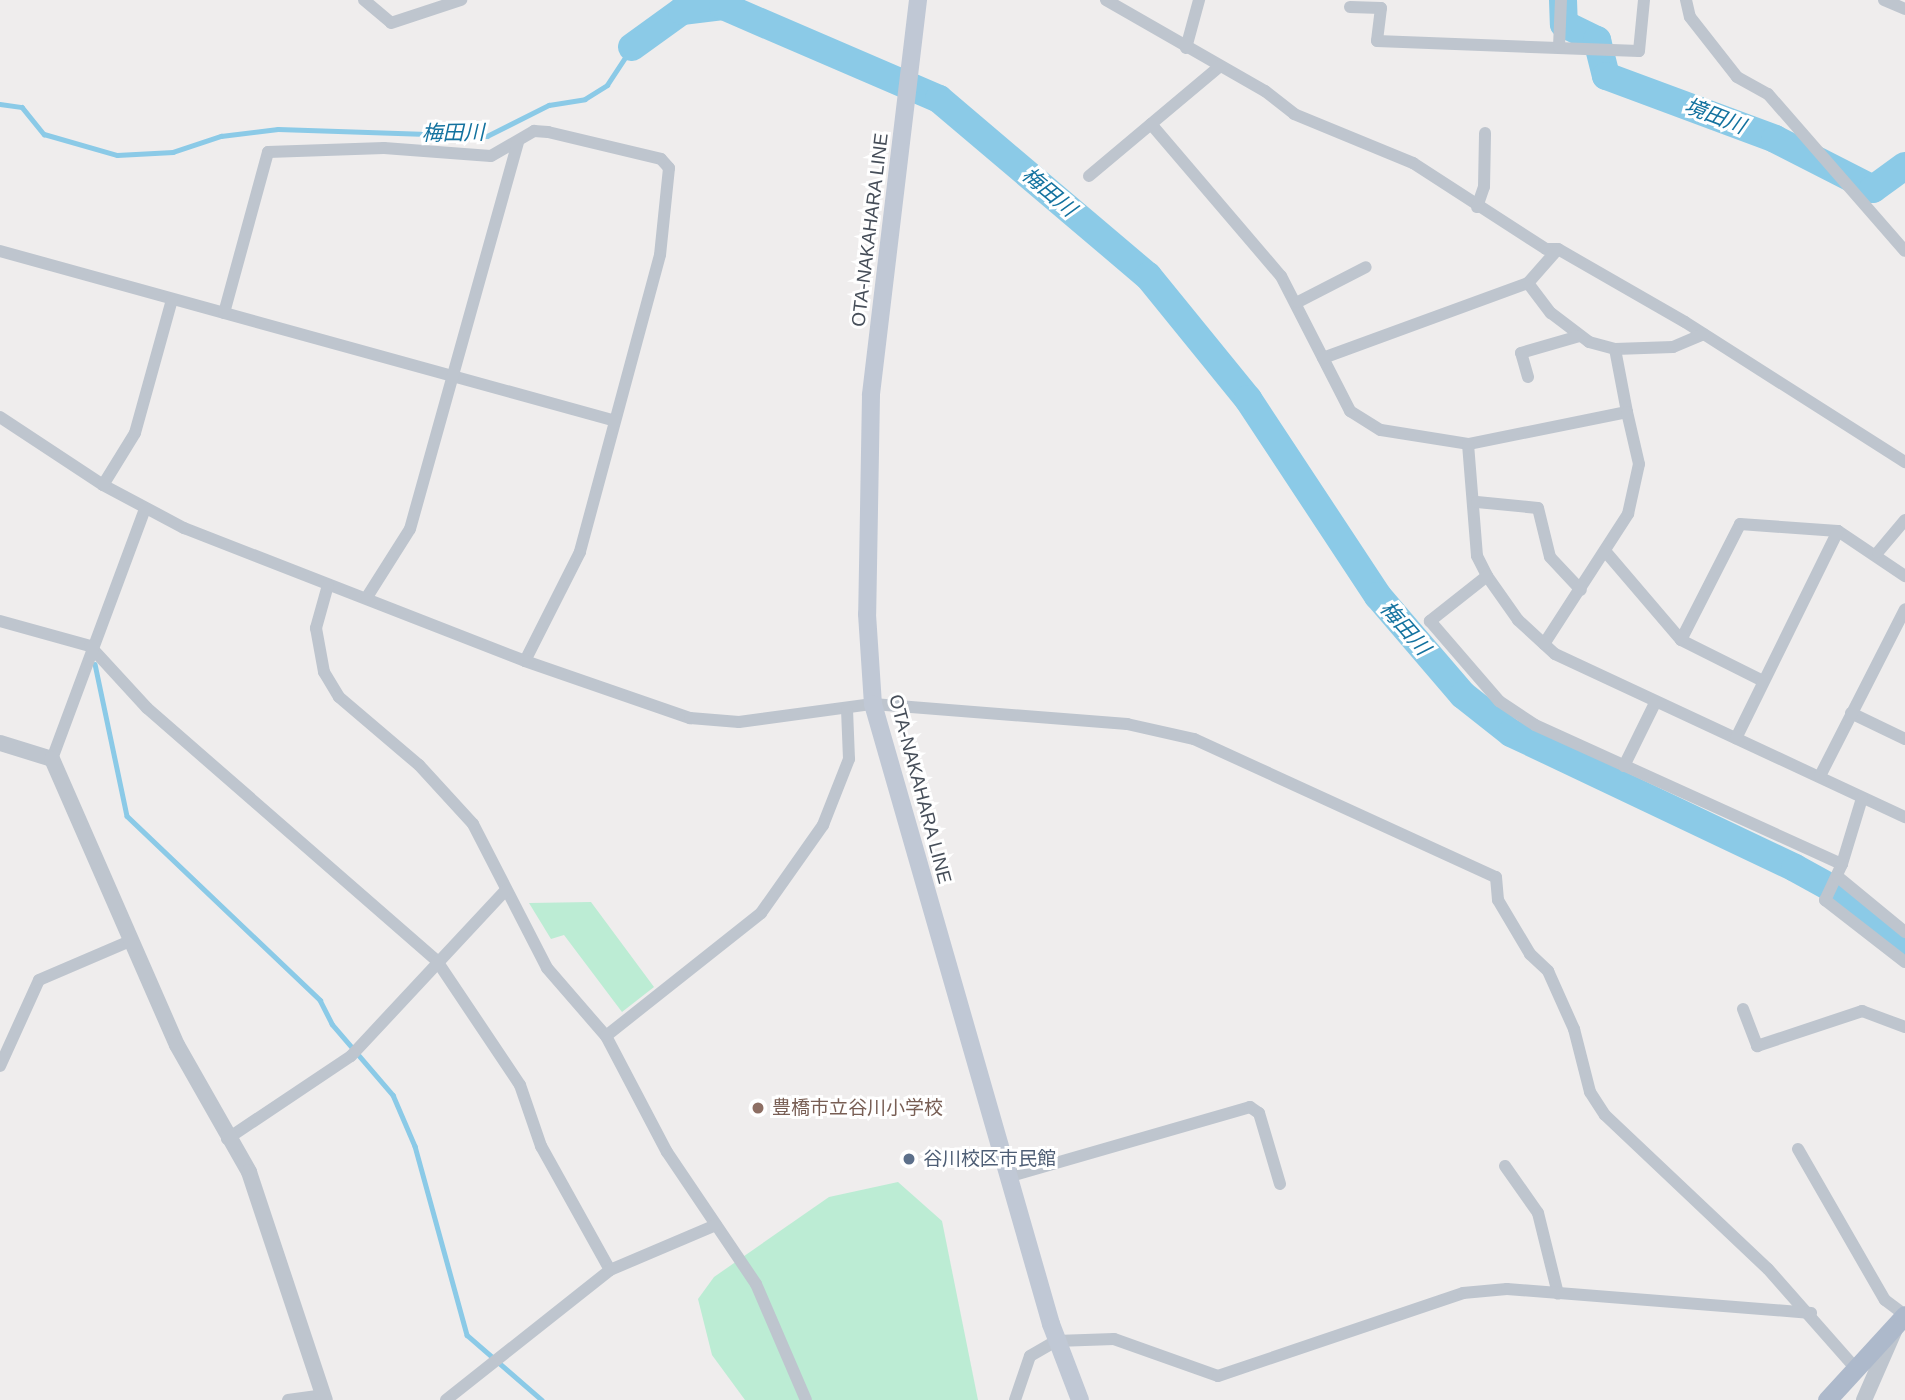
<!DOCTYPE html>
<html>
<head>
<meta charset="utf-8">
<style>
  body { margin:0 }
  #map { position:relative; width:1905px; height:1400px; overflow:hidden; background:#efeded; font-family:Helvetica,"Noto Sans JP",sans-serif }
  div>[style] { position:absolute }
  .green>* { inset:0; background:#bcecd4 }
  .stream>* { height:4.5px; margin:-2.25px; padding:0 2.25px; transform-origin:2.25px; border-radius:2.25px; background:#8bcae7 }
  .river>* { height:28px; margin:-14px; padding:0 14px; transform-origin:14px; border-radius:14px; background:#8bcae7 }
  .minor>* { height:12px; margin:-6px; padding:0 6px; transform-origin:6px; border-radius:6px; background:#bec5ce }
  .tertiary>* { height:16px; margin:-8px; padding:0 8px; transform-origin:8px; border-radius:8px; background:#bec5ce }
  .secondary>* { height:18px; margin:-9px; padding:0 9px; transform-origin:9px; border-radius:9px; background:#c0c8d5 }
  .primary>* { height:19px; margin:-9.5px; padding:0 9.5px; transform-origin:9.5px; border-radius:9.5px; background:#adb9cb }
  .dots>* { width:19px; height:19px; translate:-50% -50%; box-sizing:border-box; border:4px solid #fff; border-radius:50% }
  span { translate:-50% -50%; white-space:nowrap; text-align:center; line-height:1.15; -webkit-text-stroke:6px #fff; paint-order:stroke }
  .street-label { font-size:19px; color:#464e59 }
  .education-label { font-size:19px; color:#785e54 }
  .left { translate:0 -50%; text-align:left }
  .service-label { font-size:19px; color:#4e5e75 }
  .water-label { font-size:21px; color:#13729f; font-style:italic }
</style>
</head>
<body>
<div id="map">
  <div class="green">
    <i style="clip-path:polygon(591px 902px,654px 987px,622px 1012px,564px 935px,551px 939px,529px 903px)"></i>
    <i style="clip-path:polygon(898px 1182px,942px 1221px,978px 1400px,745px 1400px,712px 1355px,698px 1299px,714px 1277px,829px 1197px)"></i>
  </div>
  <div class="stream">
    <i style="left:0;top:104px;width:22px;rotate:8deg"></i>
    <i style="left:22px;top:107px;width:35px;rotate:51deg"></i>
    <i style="left:44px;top:134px;width:76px;rotate:16deg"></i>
    <i style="left:117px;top:155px;width:56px;rotate:-3.1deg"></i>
    <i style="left:173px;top:152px;width:51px;rotate:-18.4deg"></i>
    <i style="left:221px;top:136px;width:57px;rotate:-7deg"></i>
    <i style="left:278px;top:129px;width:209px;rotate:1.9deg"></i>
    <i style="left:487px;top:136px;width:69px;rotate:-26.6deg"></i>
    <i style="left:549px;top:105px;width:36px;rotate:-9deg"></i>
    <i style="left:585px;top:99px;width:26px;rotate:-32deg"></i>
    <i style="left:607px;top:85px;width:45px;rotate:-56.7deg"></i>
    <i style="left:95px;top:664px;width:155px;rotate:78.1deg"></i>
    <i style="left:127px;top:816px;width:267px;rotate:43.6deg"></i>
    <i style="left:320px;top:1000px;width:27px;rotate:63deg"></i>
    <i style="left:332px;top:1024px;width:94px;rotate:49.3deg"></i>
    <i style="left:393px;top:1095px;width:56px;rotate:66.7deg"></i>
    <i style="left:415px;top:1146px;width:196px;rotate:74.6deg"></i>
    <i style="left:467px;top:1335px;width:99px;rotate:40.9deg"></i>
  </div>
  <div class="river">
    <i style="left:1563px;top:0;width:24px;rotate:88deg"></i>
    <i style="left:1564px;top:24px;width:37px;rotate:26deg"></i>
    <i style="left:1597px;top:40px;width:37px;rotate:76deg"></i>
    <i style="left:1606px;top:76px;width:180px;rotate:20.4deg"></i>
    <i style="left:1775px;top:139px;width:110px;rotate:27deg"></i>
    <i style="left:1873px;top:189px;width:39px;rotate:-36deg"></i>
    <i style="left:632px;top:47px;width:62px;rotate:-35.8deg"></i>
    <i style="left:682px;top:11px;width:41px;rotate:-7deg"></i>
    <i style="left:723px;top:6px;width:235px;rotate:23.3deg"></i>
    <i style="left:939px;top:99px;width:274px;rotate:40.3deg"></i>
    <i style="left:1148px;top:276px;width:159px;rotate:50.9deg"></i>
    <i style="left:1248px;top:399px;width:236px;rotate:56.6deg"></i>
    <i style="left:1378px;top:596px;width:130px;rotate:49.4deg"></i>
    <i style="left:1463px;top:695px;width:61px;rotate:38.4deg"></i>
    <i style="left:1511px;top:733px;width:314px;rotate:25.4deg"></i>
    <i style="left:1795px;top:868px;width:56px;rotate:28.9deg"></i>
    <i style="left:1844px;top:895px;width:79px;rotate:39.3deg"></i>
  </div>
  <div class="minor">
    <i style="left:364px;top:0;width:35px;rotate:40deg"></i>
    <i style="left:391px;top:23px;width:74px;rotate:-18.2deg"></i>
    <i style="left:1106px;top:0;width:183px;rotate:29.8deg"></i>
    <i style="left:1265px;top:91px;width:37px;rotate:38deg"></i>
    <i style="left:1294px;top:114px;width:129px;rotate:22.4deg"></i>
    <i style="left:1413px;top:163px;width:158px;rotate:32.9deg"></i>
    <i style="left:1546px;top:249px;width:12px"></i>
    <i style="left:1558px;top:249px;width:146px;rotate:29.9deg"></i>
    <i style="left:1685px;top:322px;width:261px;rotate:32.5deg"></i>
    <i style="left:1686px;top:0;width:17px;rotate:77deg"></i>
    <i style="left:1690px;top:17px;width:76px;rotate:51.9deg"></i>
    <i style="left:1737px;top:77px;width:35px;rotate:29deg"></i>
    <i style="left:1768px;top:94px;width:208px;rotate:48.9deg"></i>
    <i style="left:1884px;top:0;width:23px;rotate:23deg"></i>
    <i style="left:1350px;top:7px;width:31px;rotate:2deg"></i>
    <i style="left:1381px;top:8px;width:33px;rotate:97deg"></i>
    <i style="left:1377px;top:41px;width:262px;rotate:2.2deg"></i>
    <i style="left:1639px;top:51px;width:51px;rotate:-84.4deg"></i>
    <i style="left:1559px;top:47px;width:47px;rotate:-87.6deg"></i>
    <i style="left:1186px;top:48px;width:50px;rotate:-74.8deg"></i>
    <i style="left:1151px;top:124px;width:200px;rotate:49.5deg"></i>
    <i style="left:1281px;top:276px;width:152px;rotate:62.9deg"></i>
    <i style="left:1350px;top:411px;width:36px;rotate:32deg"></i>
    <i style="left:1381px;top:430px;width:88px;rotate:9.1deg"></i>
    <i style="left:1089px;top:176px;width:171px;rotate:-40deg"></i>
    <i style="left:1477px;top:207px;width:21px;rotate:-71deg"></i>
    <i style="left:1484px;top:187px;width:54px;rotate:-88.9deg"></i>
    <i style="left:0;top:251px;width:635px;rotate:15.44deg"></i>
    <i style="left:1528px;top:283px;width:38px;rotate:53deg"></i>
    <i style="left:1551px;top:313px;width:48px;rotate:37.3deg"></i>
    <i style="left:1589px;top:342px;width:27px;rotate:15deg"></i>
    <i style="left:1615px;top:349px;width:58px;rotate:-2deg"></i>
    <i style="left:1673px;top:347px;width:33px;rotate:-23deg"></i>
    <i style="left:1298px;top:302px;width:76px;rotate:-27.2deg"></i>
    <i style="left:224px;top:313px;width:167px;rotate:-74.7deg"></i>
    <i style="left:268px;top:152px;width:116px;rotate:-2deg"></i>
    <i style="left:384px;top:148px;width:107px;rotate:4.3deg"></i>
    <i style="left:491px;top:156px;width:50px;rotate:-30.2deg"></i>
    <i style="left:534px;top:131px;width:14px;rotate:4deg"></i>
    <i style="left:548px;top:132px;width:116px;rotate:13.4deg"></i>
    <i style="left:661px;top:159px;width:12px;rotate:48deg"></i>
    <i style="left:669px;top:168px;width:87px;rotate:95.9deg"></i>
    <i style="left:660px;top:255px;width:308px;rotate:105.1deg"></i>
    <i style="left:580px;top:552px;width:122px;rotate:116.8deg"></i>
    <i style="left:1615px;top:349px;width:64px;rotate:79.2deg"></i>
    <i style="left:1627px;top:412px;width:162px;rotate:168.6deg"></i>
    <i style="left:1468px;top:444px;width:112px;rotate:85.4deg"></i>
    <i style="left:1477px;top:556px;width:22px;rotate:63deg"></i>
    <i style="left:1487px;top:576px;width:54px;rotate:54.8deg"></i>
    <i style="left:1518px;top:620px;width:50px;rotate:42.6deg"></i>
    <i style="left:1555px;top:654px;width:386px;rotate:25deg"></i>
    <i style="left:1323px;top:358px;width:218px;rotate:-20.1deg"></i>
    <i style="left:1528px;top:283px;width:45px;rotate:-48.6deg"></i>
    <i style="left:1528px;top:377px;width:25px;rotate:-106deg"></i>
    <i style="left:1521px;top:353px;width:60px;rotate:-16.3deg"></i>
    <i style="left:0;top:417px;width:123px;rotate:33.4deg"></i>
    <i style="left:103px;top:485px;width:92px;rotate:28deg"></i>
    <i style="left:184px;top:528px;width:366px;rotate:21.3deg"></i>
    <i style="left:525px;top:661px;width:175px;rotate:19.1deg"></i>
    <i style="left:690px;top:718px;width:49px;rotate:4.7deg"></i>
    <i style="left:739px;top:722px;width:135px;rotate:-7.7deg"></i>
    <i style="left:873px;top:704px;width:255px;rotate:4.5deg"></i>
    <i style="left:1127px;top:724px;width:69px;rotate:12.6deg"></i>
    <i style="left:1194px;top:739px;width:332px;rotate:24.6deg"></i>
    <i style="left:1496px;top:877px;width:23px;rotate:85deg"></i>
    <i style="left:1498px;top:900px;width:63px;rotate:59.3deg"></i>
    <i style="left:1530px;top:954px;width:25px;rotate:43deg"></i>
    <i style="left:1548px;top:971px;width:64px;rotate:65.9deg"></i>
    <i style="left:1574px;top:1029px;width:65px;rotate:75.7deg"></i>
    <i style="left:1590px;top:1092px;width:27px;rotate:57deg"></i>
    <i style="left:1605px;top:1115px;width:224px;rotate:43.4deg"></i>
    <i style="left:1768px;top:1269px;width:135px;rotate:48.6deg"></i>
    <i style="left:103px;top:485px;width:61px;rotate:-58.4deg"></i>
    <i style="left:135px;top:433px;width:138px;rotate:-74.5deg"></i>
    <i style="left:1477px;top:502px;width:61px;rotate:5.6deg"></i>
    <i style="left:1538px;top:508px;width:50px;rotate:76.2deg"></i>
    <i style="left:1550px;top:557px;width:45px;rotate:46.8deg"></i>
    <i style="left:1838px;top:531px;width:81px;rotate:33.9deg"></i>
    <i style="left:1605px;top:551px;width:117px;rotate:49.5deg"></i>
    <i style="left:1681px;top:640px;width:92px;rotate:26.6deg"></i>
    <i style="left:1878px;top:552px;width:42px;rotate:-49.8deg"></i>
    <i style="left:1487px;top:576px;width:73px;rotate:141.7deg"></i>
    <i style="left:1430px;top:621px;width:106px;rotate:49.2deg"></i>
    <i style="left:1499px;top:701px;width:43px;rotate:33.7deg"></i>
    <i style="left:1535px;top:725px;width:337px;rotate:24.4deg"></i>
    <i style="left:1842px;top:864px;width:40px;rotate:115deg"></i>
    <i style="left:1825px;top:900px;width:101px;rotate:37.8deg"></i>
    <i style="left:328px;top:585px;width:45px;rotate:105.6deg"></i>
    <i style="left:316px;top:628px;width:45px;rotate:79.7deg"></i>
    <i style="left:324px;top:672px;width:29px;rotate:59deg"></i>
    <i style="left:339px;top:697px;width:105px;rotate:40.4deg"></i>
    <i style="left:419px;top:765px;width:80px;rotate:47.5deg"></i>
    <i style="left:473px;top:824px;width:162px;rotate:62.8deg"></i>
    <i style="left:547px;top:968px;width:90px;rotate:49.1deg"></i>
    <i style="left:606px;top:1036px;width:131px;rotate:62.3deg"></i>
    <i style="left:667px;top:1152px;width:159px;rotate:56deg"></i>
    <i style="left:756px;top:1284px;width:126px;rotate:66.7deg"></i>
    <i style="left:367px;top:597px;width:80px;rotate:-57.7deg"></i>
    <i style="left:410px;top:529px;width:401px;rotate:-74.4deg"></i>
    <i style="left:0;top:621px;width:93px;rotate:15.5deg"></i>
    <i style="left:90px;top:646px;width:84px;rotate:47.4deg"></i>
    <i style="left:147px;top:708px;width:385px;rotate:41.1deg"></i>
    <i style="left:437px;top:961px;width:149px;rotate:56.2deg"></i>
    <i style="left:520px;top:1085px;width:65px;rotate:71deg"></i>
    <i style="left:541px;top:1146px;width:142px;rotate:60.9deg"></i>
    <i style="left:1681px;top:640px;width:130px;rotate:-63deg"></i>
    <i style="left:1740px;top:524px;width:98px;rotate:4.1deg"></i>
    <i style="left:1838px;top:531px;width:231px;rotate:116.2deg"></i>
    <i style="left:1544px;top:644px;width:155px;rotate:-57.1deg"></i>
    <i style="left:1628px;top:514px;width:51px;rotate:-77.6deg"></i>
    <i style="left:1639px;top:464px;width:53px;rotate:-103deg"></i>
    <i style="left:1851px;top:713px;width:60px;rotate:25.7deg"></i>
    <i style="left:52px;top:759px;width:267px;rotate:-69.6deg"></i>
    <i style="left:1624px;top:766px;width:68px;rotate:-63.8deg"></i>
    <i style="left:1820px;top:776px;width:187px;rotate:-63deg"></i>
    <i style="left:1842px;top:864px;width:69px;rotate:-73.1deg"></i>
    <i style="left:1838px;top:877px;width:87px;rotate:39.4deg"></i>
    <i style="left:1743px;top:1009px;width:40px;rotate:69deg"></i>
    <i style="left:1757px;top:1046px;width:111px;rotate:-18.4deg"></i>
    <i style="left:1862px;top:1011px;width:46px;rotate:20.4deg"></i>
    <i style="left:606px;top:1036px;width:198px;rotate:-38.4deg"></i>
    <i style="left:761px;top:913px;width:108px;rotate:-54.8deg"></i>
    <i style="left:823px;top:825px;width:71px;rotate:-68.5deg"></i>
    <i style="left:849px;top:759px;width:49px;rotate:-92.3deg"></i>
    <i style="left:0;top:1066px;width:94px;rotate:-65.6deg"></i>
    <i style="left:39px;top:980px;width:99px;rotate:-23.2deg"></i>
    <i style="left:227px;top:1139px;width:149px;rotate:-33.8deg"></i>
    <i style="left:351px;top:1056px;width:227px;rotate:-47deg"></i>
    <i style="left:1798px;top:1149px;width:174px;rotate:60.1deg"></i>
    <i style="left:1885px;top:1300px;width:25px;rotate:37deg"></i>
    <i style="left:1505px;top:1166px;width:57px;rotate:54.9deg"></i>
    <i style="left:1538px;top:1213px;width:83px;rotate:76.1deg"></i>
    <i style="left:1011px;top:1176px;width:249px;rotate:-16.1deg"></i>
    <i style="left:1250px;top:1107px;width:11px;rotate:34deg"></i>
    <i style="left:1259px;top:1113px;width:74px;rotate:73.5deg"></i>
    <i style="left:288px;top:1400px;width:35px;rotate:-8deg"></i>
    <i style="left:446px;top:1400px;width:209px;rotate:-38.4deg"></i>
    <i style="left:610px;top:1270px;width:115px;rotate:-23deg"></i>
    <i style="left:1015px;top:1400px;width:46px;rotate:-71.2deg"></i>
    <i style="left:1030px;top:1356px;width:30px;rotate:-30deg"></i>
    <i style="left:1056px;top:1341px;width:58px;rotate:-2deg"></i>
    <i style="left:1114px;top:1339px;width:110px;rotate:19.6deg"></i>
    <i style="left:1218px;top:1376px;width:259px;rotate:-18.7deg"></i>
    <i style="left:1463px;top:1293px;width:44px;rotate:-5.2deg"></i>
    <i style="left:1507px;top:1289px;width:305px;rotate:4.5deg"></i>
  </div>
  <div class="tertiary">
    <i style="left:0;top:743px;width:54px;rotate:17.1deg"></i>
    <i style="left:52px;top:759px;width:312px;rotate:66.4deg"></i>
    <i style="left:177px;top:1045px;width:146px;rotate:60.4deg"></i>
    <i style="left:249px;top:1172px;width:240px;rotate:71.6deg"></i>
    <i style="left:1864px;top:1400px;width:77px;rotate:-66.4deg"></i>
  </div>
  <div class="secondary">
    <i style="left:918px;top:0;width:398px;rotate:96.8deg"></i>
    <i style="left:871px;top:395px;width:219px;rotate:91deg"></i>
    <i style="left:867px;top:614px;width:90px;rotate:86.2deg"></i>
    <i style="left:873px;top:704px;width:645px;rotate:73.98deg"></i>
    <i style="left:1051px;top:1324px;width:81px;rotate:69.1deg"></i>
  </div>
  <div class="primary">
    <i style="left:1827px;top:1400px;width:115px;rotate:-47.5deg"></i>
  </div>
  <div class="dots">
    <i style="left:758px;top:1108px;background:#8d6e63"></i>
    <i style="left:909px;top:1159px;background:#5c6f8a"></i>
  </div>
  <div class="street-label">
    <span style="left:870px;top:230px;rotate:-83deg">OTA-NAKAHARA LINE</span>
    <span style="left:920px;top:789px;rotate:75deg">OTA-NAKAHARA LINE</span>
  </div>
  <div class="education-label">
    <span class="left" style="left:772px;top:1108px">豊橋市立谷川小学校</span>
  </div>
  <div class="service-label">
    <span class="left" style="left:923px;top:1159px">谷川校区市民館</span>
  </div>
  <div class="water-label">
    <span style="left:1715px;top:116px;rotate:21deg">境田川</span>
    <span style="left:453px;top:133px;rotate:-1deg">梅田川</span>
    <span style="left:1049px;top:192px;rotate:40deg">梅田川</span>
    <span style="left:1405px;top:628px;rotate:49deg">梅田川</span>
  </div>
</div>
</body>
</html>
